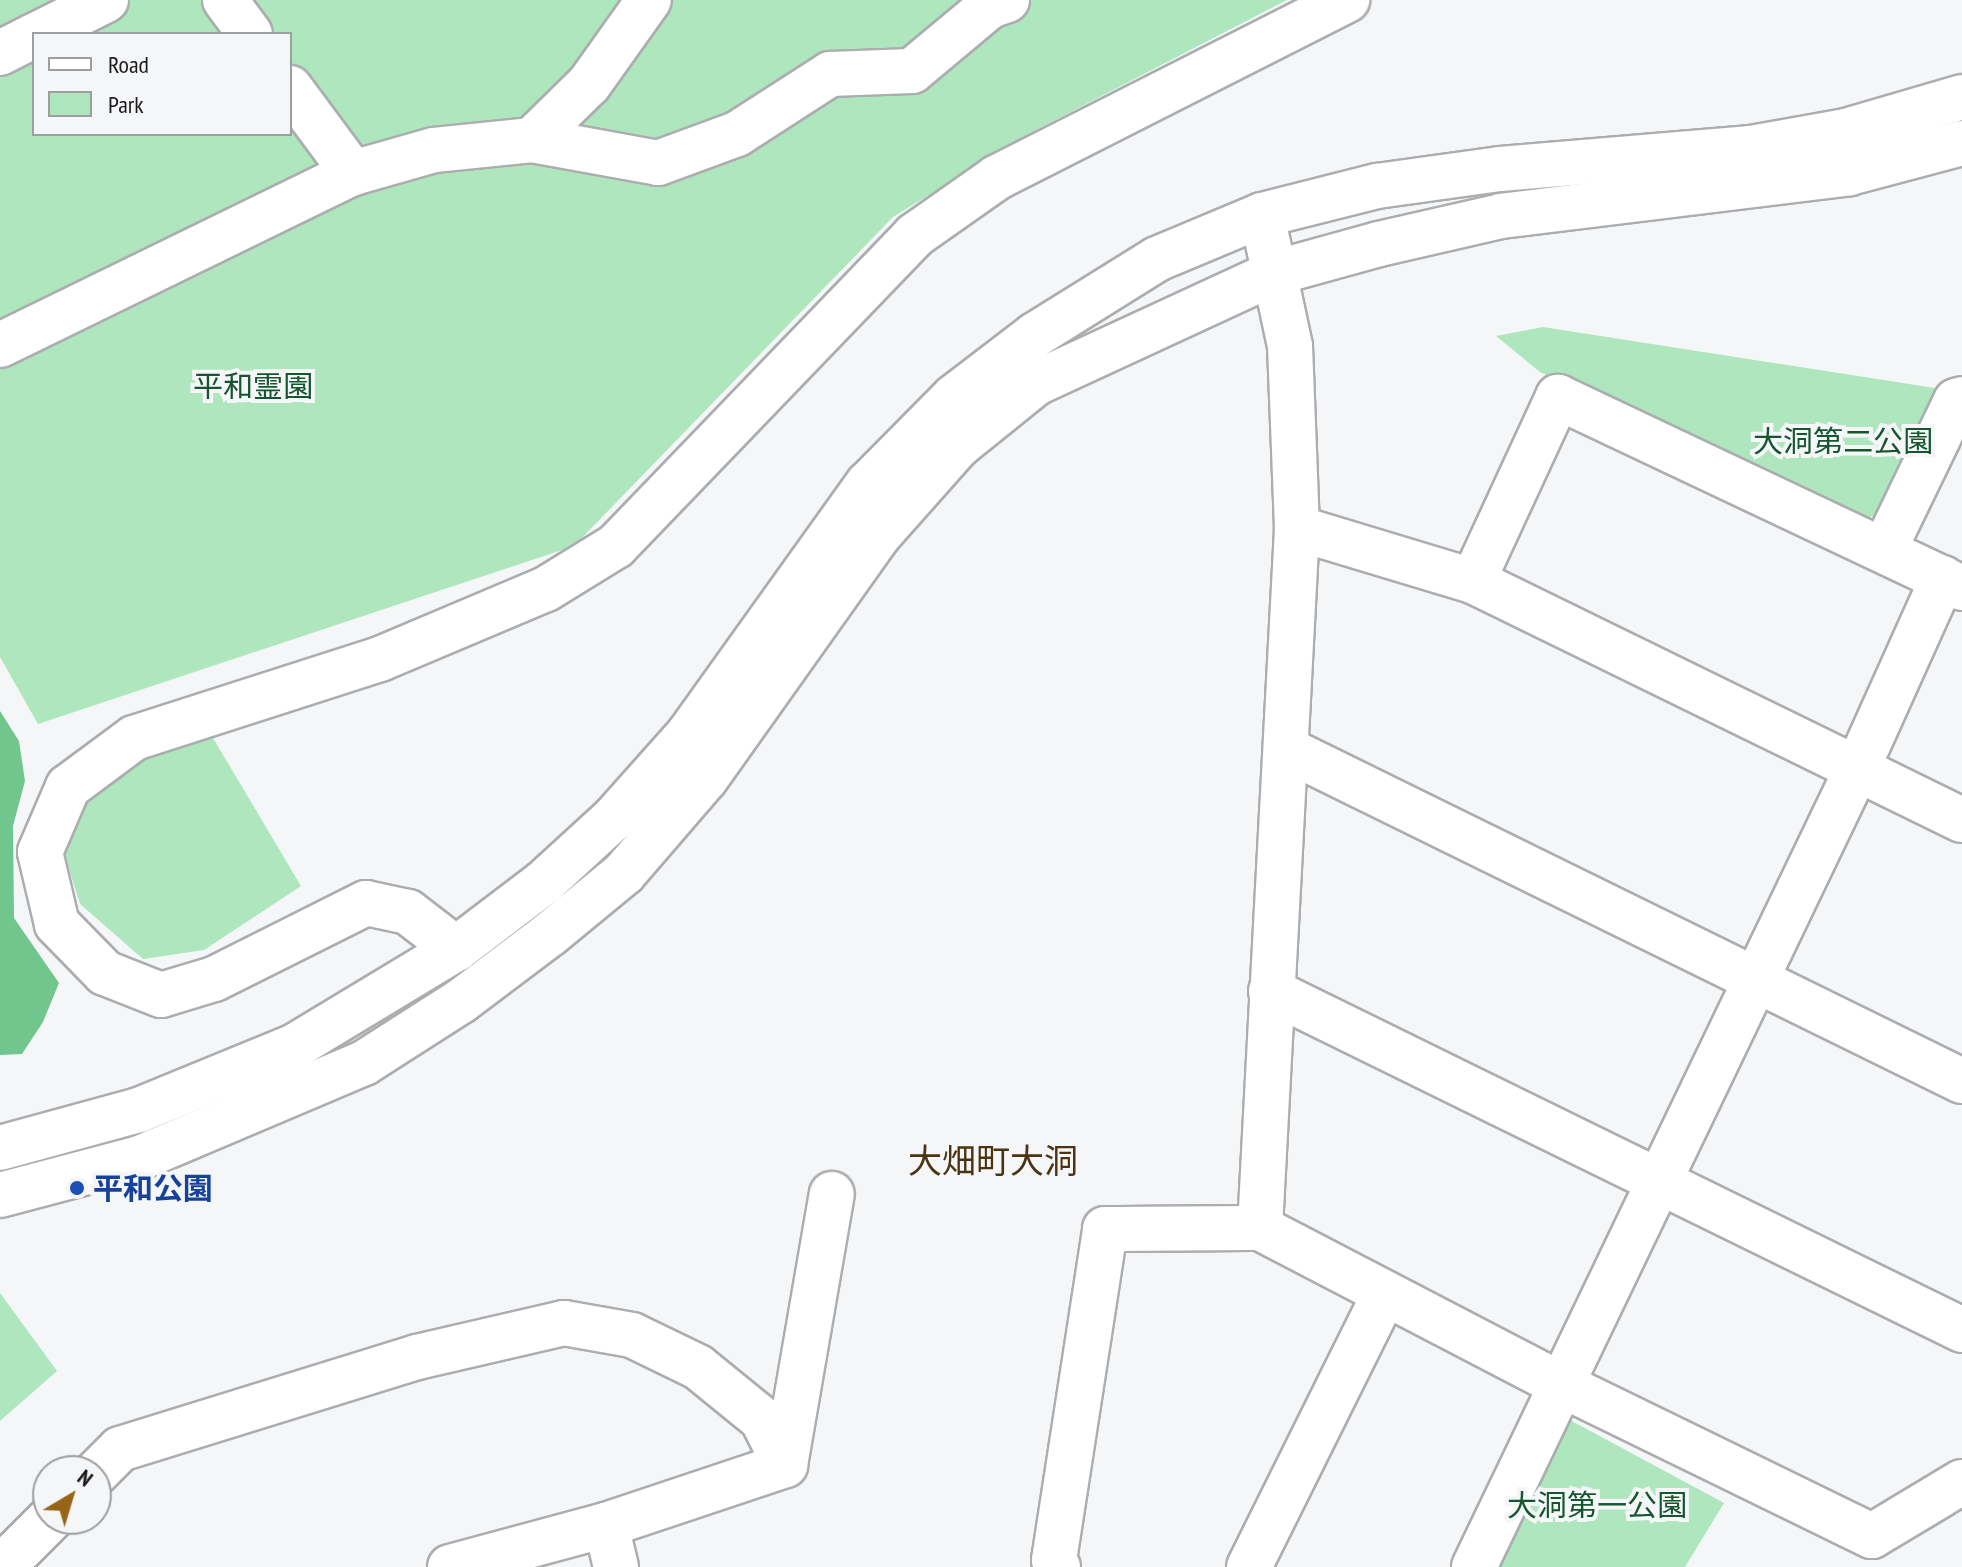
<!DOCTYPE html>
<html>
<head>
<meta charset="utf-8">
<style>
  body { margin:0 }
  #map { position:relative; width:1962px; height:1567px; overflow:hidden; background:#f5f6f8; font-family:"PT Sans Narrow","Noto Sans JP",sans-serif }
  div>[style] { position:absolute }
  .green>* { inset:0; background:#aee6bd }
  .forest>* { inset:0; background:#70c68c }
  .roads { filter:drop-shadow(2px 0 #acadaf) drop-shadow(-2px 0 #acadaf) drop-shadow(0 2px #acadaf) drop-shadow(0 -2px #acadaf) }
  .minor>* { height:44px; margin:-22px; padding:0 22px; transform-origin:22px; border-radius:22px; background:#fff }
  .tertiary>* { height:44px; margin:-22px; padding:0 22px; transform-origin:22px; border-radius:22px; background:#fff }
  .dots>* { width:22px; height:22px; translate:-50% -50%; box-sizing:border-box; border:4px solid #f5f6f8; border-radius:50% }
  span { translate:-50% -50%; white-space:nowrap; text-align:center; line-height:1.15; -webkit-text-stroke:8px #f5f6f8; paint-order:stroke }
  .park-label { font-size:30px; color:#15552f }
  .transit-label { font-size:30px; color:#164399; font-weight:700 }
  .left { translate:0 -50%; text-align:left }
  .quarter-label { font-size:34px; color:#4c3311 }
  .legend { position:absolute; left:32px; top:32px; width:260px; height:104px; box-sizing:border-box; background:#f5f6f8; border:2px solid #9d9ea0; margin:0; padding:10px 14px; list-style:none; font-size:24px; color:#1a1a1b }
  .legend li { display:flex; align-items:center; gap:16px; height:40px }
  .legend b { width:40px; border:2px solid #9d9ea0 }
  .north { position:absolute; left:32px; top:1455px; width:80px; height:80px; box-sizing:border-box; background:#f5f6f8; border:2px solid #9d9ea0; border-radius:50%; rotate:38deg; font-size:22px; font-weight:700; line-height:32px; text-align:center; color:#1a1a1b }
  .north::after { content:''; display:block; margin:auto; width:28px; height:36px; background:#966517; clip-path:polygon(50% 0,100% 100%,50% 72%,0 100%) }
</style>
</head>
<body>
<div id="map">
  <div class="green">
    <i style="clip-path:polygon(evenodd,0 0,1287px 0,1026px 135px,893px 217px,574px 546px,38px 724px,0 657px,0 0,34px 34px,290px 34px,290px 134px,34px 134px,34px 34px)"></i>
    <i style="clip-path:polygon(1543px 327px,1941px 389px,1886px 511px,1857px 522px,1540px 372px,1496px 336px)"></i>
    <i style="clip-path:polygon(207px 728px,301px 886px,204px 950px,143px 959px,80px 904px,63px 850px,77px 799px,141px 747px)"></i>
    <i style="clip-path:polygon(0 1293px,57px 1371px,0 1421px)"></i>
    <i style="clip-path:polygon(1568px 1419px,1724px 1503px,1685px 1567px,1500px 1567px)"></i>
  </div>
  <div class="forest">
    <i style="clip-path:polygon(0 711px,19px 741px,25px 781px,13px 826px,14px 918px,59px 983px,43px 1022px,22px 1054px,0 1055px)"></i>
  </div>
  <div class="roads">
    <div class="minor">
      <i style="left:225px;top:0;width:42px;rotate:53.7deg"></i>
      <i style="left:38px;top:34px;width:76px;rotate:-26.6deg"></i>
      <i style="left:0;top:53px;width:38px;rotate:-27deg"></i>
      <i style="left:290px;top:88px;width:106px;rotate:53.5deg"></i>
      <i style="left:532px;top:140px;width:128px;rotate:10.3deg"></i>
      <i style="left:658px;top:163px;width:84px;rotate:-20.2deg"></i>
      <i style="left:737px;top:134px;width:111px;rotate:-32.8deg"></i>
      <i style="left:830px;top:74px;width:82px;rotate:-2.1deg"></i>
      <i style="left:912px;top:71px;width:102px;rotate:-39.8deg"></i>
      <i style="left:990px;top:6px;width:18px;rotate:-19deg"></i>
      <i style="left:0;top:345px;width:393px;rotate:-26deg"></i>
      <i style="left:353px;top:173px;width:84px;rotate:-15.9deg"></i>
      <i style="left:434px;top:150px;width:99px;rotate:-5.8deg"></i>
      <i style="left:532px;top:140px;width:80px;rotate:-44.5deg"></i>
      <i style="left:589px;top:84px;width:103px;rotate:-54.5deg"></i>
      <i style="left:1297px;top:528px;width:184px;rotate:16.8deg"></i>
      <i style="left:1473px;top:581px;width:544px;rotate:26.05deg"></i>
      <i style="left:1884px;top:550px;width:165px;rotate:-64.2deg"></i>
      <i style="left:1956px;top:401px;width:6px;rotate:-18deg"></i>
      <i style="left:1473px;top:581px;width:203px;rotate:-65.2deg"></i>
      <i style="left:1558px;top:397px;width:447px;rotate:25.3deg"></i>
      <i style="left:1286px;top:749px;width:753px;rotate:26.16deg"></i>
      <i style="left:456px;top:949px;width:61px;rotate:-142.4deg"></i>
      <i style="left:408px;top:912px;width:43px;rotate:-167.9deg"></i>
      <i style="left:366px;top:903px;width:170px;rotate:153.4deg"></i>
      <i style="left:214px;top:979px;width:55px;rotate:163.2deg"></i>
      <i style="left:161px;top:995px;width:60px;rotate:-158.6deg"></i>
      <i style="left:105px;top:973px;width:69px;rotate:-134.4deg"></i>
      <i style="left:57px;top:924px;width:74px;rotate:-103.3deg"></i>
      <i style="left:40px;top:852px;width:71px;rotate:-66.7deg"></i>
      <i style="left:68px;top:787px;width:82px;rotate:-36.6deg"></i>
      <i style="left:134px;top:738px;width:258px;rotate:-17.8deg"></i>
      <i style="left:380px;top:659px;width:180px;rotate:-22.9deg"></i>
      <i style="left:546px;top:589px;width:82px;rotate:-31.6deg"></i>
      <i style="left:616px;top:546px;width:431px;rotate:-46.1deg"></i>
      <i style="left:915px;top:235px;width:99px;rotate:-35.1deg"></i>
      <i style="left:996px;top:178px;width:394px;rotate:-26.9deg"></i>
      <i style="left:1271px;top:991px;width:770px;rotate:26.13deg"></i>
      <i style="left:1260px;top:1228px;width:701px;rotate:-86.97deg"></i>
      <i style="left:1297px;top:528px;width:182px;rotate:-92.2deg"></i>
      <i style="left:1290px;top:346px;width:134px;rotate:-102.1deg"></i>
      <i style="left:96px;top:1473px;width:34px;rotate:-45deg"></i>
      <i style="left:120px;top:1449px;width:311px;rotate:-17.2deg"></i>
      <i style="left:417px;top:1357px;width:151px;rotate:-13deg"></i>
      <i style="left:564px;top:1323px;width:69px;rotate:10deg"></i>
      <i style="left:632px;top:1335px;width:73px;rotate:25.9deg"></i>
      <i style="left:698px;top:1367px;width:82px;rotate:39.1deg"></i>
      <i style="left:762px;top:1419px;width:51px;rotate:63.4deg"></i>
      <i style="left:606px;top:1525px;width:43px;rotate:76.6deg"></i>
      <i style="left:2px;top:1567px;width:68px;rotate:-45deg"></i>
      <i style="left:450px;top:1567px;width:162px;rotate:-15.1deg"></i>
      <i style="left:606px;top:1525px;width:189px;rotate:-18.5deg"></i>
      <i style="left:785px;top:1465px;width:275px;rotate:-80.2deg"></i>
      <i style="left:1058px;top:1567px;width:8px;rotate:-120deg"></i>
      <i style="left:1054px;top:1560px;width:335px;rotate:-81.2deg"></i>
      <i style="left:1105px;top:1229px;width:155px;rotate:-0.4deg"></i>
      <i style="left:1260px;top:1228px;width:338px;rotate:27.5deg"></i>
      <i style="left:1560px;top:1384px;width:347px;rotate:26deg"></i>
      <i style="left:1872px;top:1536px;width:105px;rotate:-31deg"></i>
      <i style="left:1249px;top:1567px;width:304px;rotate:-63.6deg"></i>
      <i style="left:1474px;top:1567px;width:887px;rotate:-64.36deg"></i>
      <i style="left:1858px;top:767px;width:207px;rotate:-65.8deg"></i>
    </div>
    <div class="tertiary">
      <i style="left:0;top:1148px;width:144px;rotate:-15.3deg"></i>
      <i style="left:139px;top:1110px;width:169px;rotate:-22.3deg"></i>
      <i style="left:295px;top:1046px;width:188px;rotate:-31.1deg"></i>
      <i style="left:456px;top:949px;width:109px;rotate:-37.2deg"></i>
      <i style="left:543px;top:883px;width:96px;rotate:-42.5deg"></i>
      <i style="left:614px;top:818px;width:111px;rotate:-48.3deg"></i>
      <i style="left:688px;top:735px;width:309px;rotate:-54.4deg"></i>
      <i style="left:868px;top:484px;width:122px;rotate:-45.3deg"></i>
      <i style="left:954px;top:397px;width:102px;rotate:-37.4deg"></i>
      <i style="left:1035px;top:335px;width:144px;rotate:-31.9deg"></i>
      <i style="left:1157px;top:259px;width:114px;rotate:-22.7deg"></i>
      <i style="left:1262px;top:215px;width:119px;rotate:-14.2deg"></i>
      <i style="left:1377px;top:186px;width:124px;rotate:-7.9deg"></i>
      <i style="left:1500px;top:169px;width:252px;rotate:-4.8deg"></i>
      <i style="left:1751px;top:148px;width:97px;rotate:-10.1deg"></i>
      <i style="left:1846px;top:131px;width:121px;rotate:-16.3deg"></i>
      <i style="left:0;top:1195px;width:145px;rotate:-14.8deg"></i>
      <i style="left:140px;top:1158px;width:243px;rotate:-23deg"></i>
      <i style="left:364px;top:1063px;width:115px;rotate:-32.6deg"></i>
      <i style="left:461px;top:1001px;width:111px;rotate:-37deg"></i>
      <i style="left:550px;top:934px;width:96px;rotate:-39.5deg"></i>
      <i style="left:624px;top:873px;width:125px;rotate:-49.2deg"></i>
      <i style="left:706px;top:778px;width:297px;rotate:-54.6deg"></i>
      <i style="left:878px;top:536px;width:120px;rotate:-48.4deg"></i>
      <i style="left:958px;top:446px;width:100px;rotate:-38.9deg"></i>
      <i style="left:1036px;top:383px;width:262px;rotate:-24.8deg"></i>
      <i style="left:1274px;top:273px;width:109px;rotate:-15.4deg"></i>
      <i style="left:1379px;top:244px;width:125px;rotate:-12.9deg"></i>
      <i style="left:1501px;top:216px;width:351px;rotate:-7deg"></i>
      <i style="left:1849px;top:173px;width:117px;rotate:-14.9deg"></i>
    </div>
  </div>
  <div class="dots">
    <i style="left:77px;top:1188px;background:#1a4fb4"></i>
  </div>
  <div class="park-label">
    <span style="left:253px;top:386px">平和霊園</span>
    <span style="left:1843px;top:441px">大洞第二公園</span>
    <span style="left:1597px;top:1505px">大洞第一公園</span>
  </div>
  <div class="transit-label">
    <span class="left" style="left:93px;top:1188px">平和公園</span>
  </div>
  <div class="quarter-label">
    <span style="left:993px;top:1161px">大畑町大洞</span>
  </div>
  <ul class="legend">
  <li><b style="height:10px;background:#fff"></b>Road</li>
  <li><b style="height:22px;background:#aee6bd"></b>Park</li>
  </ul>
  <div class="north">N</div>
</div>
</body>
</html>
